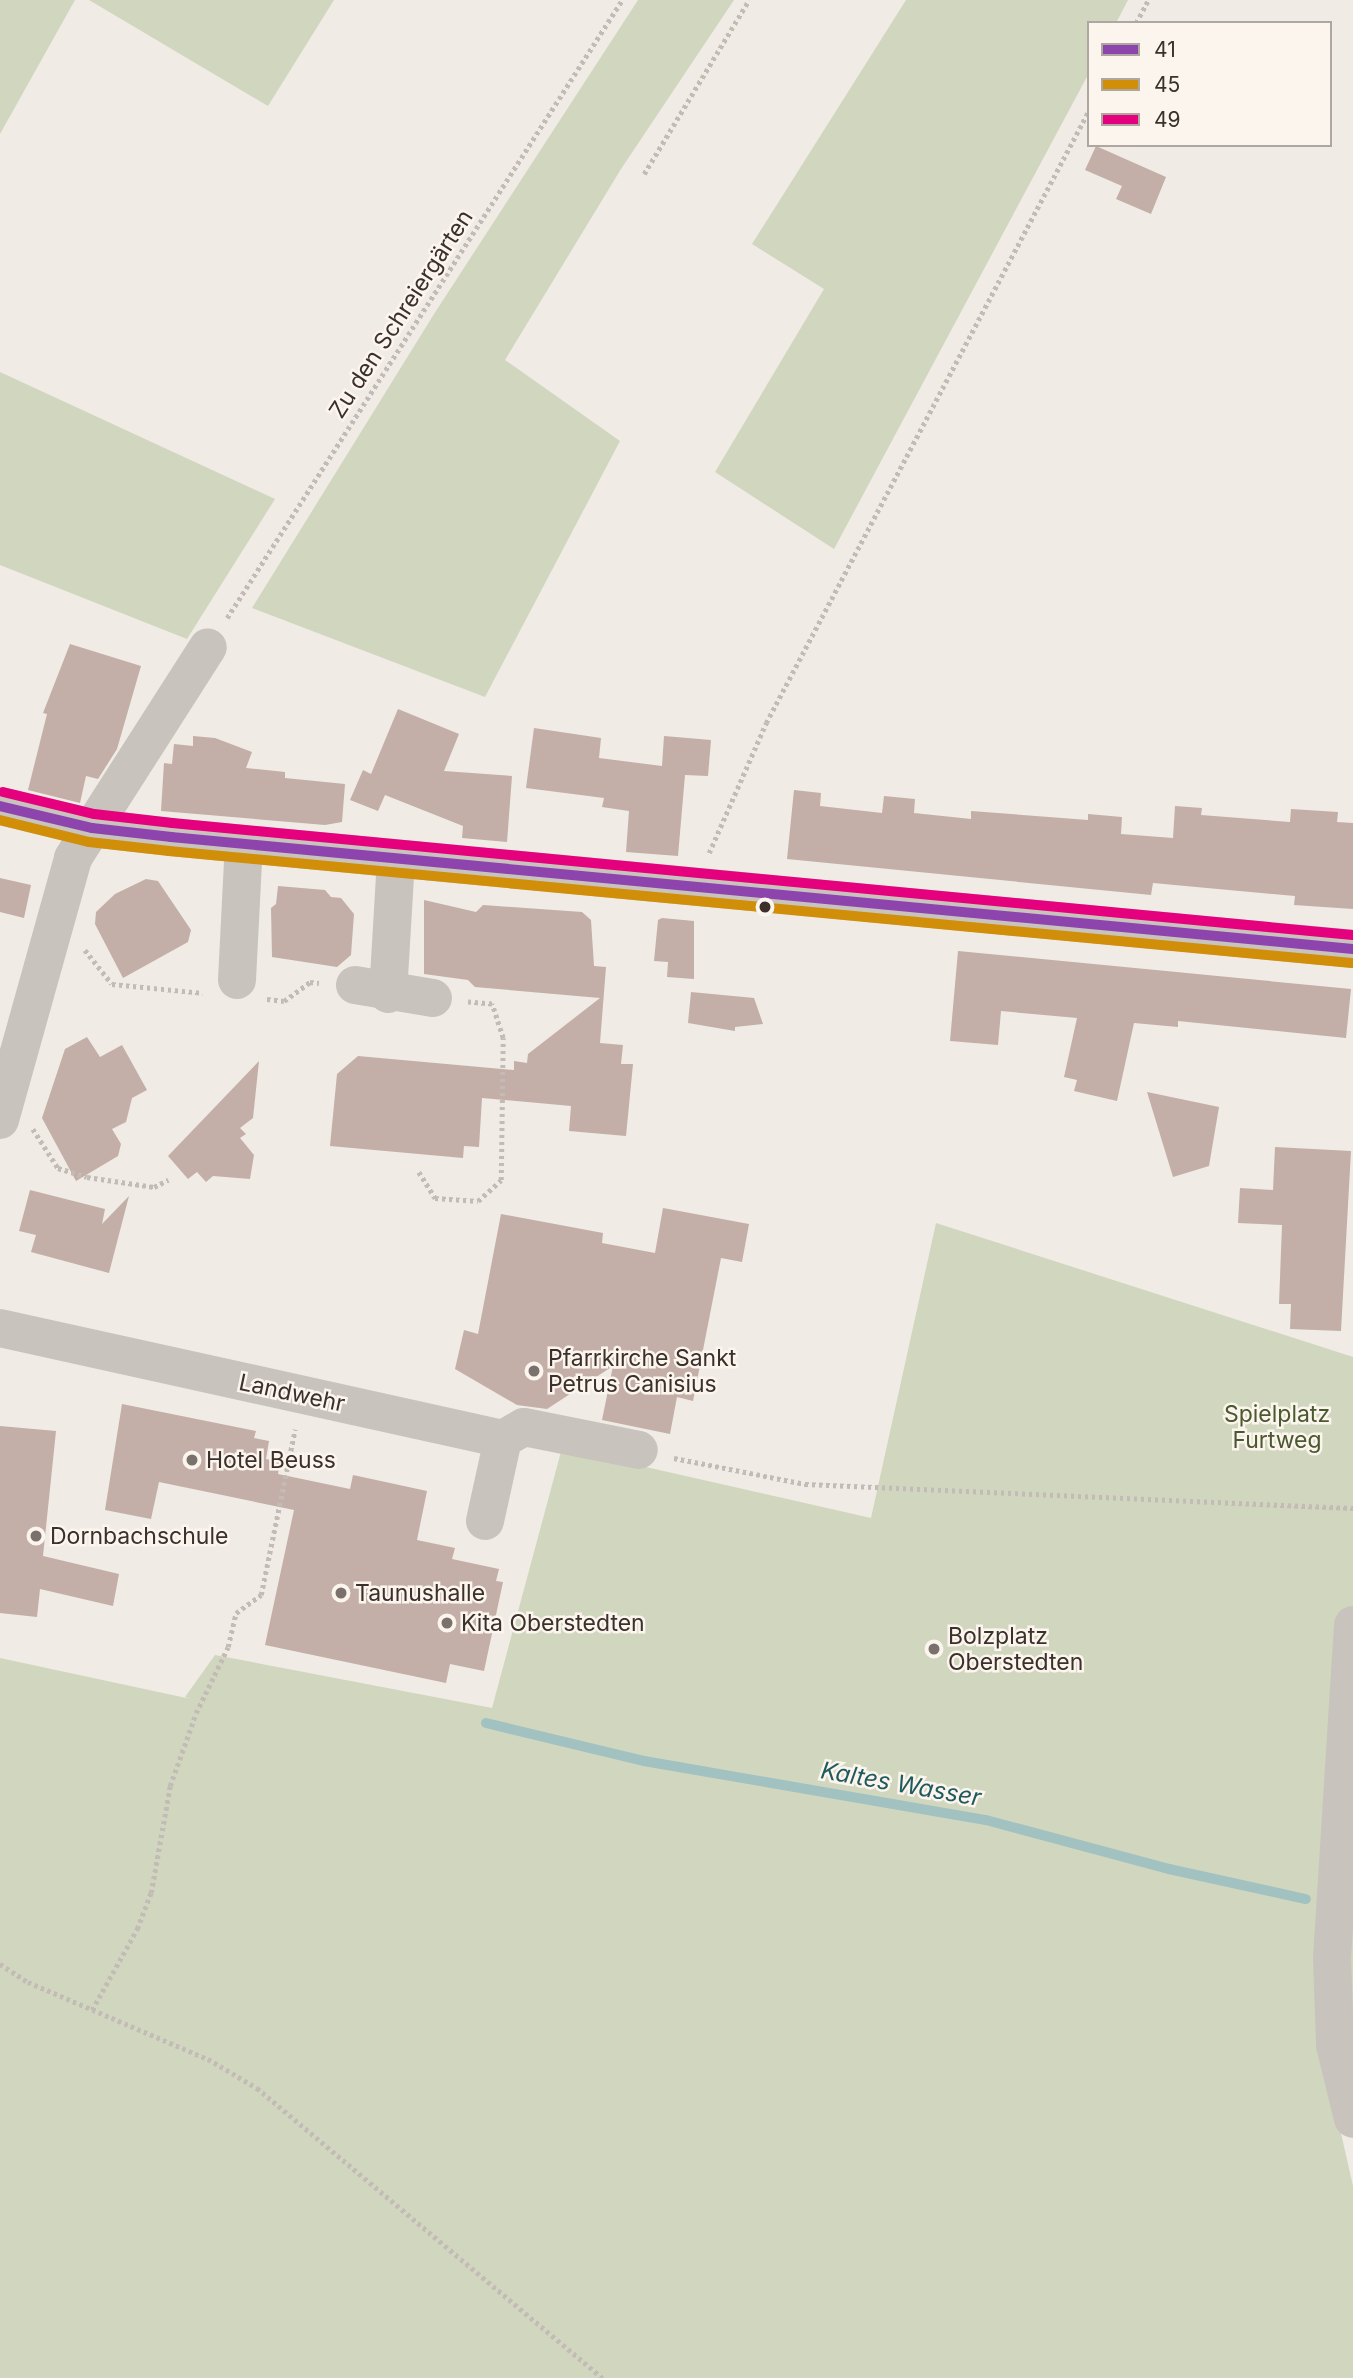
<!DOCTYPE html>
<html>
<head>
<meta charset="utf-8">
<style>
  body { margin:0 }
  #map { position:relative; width:1353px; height:2378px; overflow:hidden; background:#f0ebe5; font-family:Inter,sans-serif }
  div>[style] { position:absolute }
  .green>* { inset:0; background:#d1d6bf }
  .stream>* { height:10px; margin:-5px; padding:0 5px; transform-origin:5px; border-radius:5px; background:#a1c2c1 }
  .building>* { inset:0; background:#c3afa7 }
  .path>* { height:4.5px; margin-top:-2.25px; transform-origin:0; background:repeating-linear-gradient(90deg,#c2bbb6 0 3.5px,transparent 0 7px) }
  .minor>* { height:38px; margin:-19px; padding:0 19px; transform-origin:19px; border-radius:19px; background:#c9c3be }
  .bus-1>* { height:10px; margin:-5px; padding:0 5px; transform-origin:5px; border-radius:5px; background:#8e44ad }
  .bus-2>* { height:10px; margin:-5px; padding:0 5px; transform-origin:5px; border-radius:5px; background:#d18e09 }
  .bus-3>* { height:10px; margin:-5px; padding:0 5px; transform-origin:5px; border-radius:5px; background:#e5007d }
  .dots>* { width:19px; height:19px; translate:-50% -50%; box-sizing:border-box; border:4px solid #fbf5ee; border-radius:50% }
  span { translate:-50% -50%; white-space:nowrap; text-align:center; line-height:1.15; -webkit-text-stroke:5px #fbf5ee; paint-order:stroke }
  .street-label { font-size:23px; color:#3b302b }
  .poi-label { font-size:23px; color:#3b302b }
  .left { translate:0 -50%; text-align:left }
  .park-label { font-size:23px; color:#4a5a2e }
  .water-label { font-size:24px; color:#1f5a5e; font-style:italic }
  .legend { position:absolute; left:1087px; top:21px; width:245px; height:126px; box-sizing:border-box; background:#fbf5ee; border:2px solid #aea6a0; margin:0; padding:9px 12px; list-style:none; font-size:21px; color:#3b302b }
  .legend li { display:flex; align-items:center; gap:14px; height:35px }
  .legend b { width:35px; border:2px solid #aea6a0 }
</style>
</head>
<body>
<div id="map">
  <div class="green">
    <i style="clip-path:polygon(0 0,75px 0,0 134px)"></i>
    <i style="clip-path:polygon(89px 0,334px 0,268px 106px)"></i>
    <i style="clip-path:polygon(638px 0,734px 0,621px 169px,505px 360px,620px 441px,485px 697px,252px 608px,434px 314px)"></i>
    <i style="clip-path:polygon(906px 0,1128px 0,1116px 23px,1089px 23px,1089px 73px,834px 549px,715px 472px,824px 289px,752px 244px)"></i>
    <i style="clip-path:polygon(0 372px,275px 499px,187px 639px,0 565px)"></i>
    <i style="clip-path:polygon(936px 1223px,1353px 1357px,1353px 2054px,1338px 2120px,1353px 2186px,1353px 2378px,0 2378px,0 1658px,191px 1699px,185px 1697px,215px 1655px,492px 1708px,562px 1448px,871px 1518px)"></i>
  </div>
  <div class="stream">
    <i style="left:486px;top:1723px;width:163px;rotate:13.5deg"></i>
    <i style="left:644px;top:1761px;width:347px;rotate:9.8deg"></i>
    <i style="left:986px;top:1820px;width:189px;rotate:15deg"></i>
    <i style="left:1169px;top:1869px;width:140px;rotate:12.4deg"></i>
  </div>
  <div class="building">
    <i style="clip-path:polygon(1096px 146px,1166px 177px,1151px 214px,1116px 199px,1122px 186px,1085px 170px)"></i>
    <i style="clip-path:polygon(70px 644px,141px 666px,117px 749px,98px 779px,86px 776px,80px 803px,28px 790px,47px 714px,43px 713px)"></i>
    <i style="clip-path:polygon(398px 709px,459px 734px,444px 771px,512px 776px,507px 842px,462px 838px,463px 826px,385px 795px,378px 811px,350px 800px,363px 770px,371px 774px)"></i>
    <i style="clip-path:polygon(534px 728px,601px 738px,599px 758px,662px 766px,664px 736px,711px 740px,708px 776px,685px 775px,678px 856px,626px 852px,629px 811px,602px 807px,604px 798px,526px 788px)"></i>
    <i style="clip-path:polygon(193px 736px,215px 738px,252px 752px,246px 768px,285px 772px,285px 778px,345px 784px,342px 822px,325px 825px,161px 811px,164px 763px,172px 764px,174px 744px,193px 746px)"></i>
    <i style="clip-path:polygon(794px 790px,821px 793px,820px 806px,882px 813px,884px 796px,915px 799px,914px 813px,971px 819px,971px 811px,1088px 820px,1088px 814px,1122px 817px,1121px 834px,1173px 838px,1175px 806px,1202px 808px,1201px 815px,1290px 822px,1291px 809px,1338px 812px,1337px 822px,1353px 823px,1353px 909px,1294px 905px,1295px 896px,1153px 883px,1151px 895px,787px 859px)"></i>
    <i style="clip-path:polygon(0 878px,31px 885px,24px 918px,0 912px)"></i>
    <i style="clip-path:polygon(146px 879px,158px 881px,191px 930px,188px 942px,123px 978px,95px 924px,96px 912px,115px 894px)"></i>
    <i style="clip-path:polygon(278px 886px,325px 890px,331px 897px,341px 898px,354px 914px,351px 955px,337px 967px,272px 957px,271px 908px,276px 904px)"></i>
    <i style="clip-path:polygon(424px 900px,476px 912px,483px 905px,582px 912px,591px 920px,594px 966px,606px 967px,600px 1043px,623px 1045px,621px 1064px,633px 1064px,626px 1136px,569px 1131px,571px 1106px,482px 1098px,479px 1147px,464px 1146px,463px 1158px,330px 1146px,337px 1074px,358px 1056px,514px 1070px,514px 1061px,527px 1063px,528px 1054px,600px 998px,475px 987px,468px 980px,424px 974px)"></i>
    <i style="clip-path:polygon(662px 918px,694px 921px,694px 979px,667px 977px,668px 962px,654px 961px,658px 920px)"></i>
    <i style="clip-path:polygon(958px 951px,1351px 989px,1346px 1038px,1178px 1021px,1178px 1027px,1134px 1023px,1117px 1101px,1074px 1091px,1077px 1080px,1064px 1077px,1077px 1018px,1001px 1011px,998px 1045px,950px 1041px)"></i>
    <i style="clip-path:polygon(691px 992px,754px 998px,763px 1024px,735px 1027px,735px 1031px,688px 1023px)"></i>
    <i style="clip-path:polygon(87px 1037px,100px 1057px,122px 1045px,147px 1090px,132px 1098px,126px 1122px,112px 1129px,121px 1144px,118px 1156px,76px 1181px,42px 1118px,65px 1049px)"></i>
    <i style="clip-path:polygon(259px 1061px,253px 1118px,240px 1128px,246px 1134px,240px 1138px,254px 1155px,250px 1179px,213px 1176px,206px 1182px,197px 1172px,188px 1179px,168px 1156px)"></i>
    <i style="clip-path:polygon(1147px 1092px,1219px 1107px,1209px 1166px,1173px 1177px)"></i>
    <i style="clip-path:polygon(1275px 1147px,1351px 1151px,1341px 1331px,1290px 1329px,1291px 1304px,1279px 1304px,1282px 1225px,1238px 1223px,1240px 1188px,1273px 1190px)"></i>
    <i style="clip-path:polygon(30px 1190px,105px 1209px,102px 1224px,129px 1196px,109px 1273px,31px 1252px,36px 1235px,19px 1231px)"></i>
    <i style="clip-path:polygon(663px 1208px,749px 1224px,742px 1262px,721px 1258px,693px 1401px,677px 1397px,670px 1434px,602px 1420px,613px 1366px,547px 1409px,517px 1405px,455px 1369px,464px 1330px,478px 1334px,501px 1214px,603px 1233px,602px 1243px,655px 1253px)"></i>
    <i style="clip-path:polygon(122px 1404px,256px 1431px,254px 1438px,269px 1441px,266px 1459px,280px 1462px,278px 1474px,350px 1489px,353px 1475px,427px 1491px,417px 1540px,455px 1548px,452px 1559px,499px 1569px,496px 1581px,503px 1582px,484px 1671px,450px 1664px,446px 1683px,265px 1645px,294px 1510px,159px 1482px,151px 1519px,105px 1510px)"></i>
    <i style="clip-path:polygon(0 1426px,56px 1431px,43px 1556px,119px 1574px,113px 1606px,40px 1589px,37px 1617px,0 1613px)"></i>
  </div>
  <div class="path">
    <i style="left:1136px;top:23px;width:26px;rotate:-62deg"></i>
    <i style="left:644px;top:174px;width:203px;rotate:-58.9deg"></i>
    <i style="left:227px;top:618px;width:733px;rotate:-57.41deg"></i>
    <i style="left:709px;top:853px;width:142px;rotate:-66.3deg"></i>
    <i style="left:766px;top:723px;width:693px;rotate:-62.21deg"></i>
    <i style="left:85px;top:950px;width:43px;rotate:51.5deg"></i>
    <i style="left:112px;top:984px;width:91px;rotate:5.6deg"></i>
    <i style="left:267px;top:999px;width:17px;rotate:7deg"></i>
    <i style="left:284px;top:1001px;width:32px;rotate:-36deg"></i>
    <i style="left:310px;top:982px;width:9px;rotate:6deg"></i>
    <i style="left:33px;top:1129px;width:46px;rotate:57.3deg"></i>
    <i style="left:58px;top:1168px;width:30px;rotate:17deg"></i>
    <i style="left:87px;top:1177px;width:68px;rotate:8.5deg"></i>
    <i style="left:154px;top:1187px;width:16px;rotate:-27deg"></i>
    <i style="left:419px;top:1172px;width:31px;rotate:58deg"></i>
    <i style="left:435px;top:1198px;width:43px;rotate:4deg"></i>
    <i style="left:478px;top:1201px;width:31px;rotate:-42deg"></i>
    <i style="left:501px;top:1180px;width:142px;rotate:-89.2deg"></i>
    <i style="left:503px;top:1038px;width:36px;rotate:-108deg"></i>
    <i style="left:492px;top:1004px;width:24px;rotate:-175deg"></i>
    <i style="left:674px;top:1458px;width:134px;rotate:11.2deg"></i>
    <i style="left:805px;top:1484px;width:549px;rotate:2.51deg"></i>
    <i style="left:0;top:1964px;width:33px;rotate:33deg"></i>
    <i style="left:28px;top:1982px;width:196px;rotate:23.2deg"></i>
    <i style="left:208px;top:2059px;width:57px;rotate:30.6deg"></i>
    <i style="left:257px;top:2088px;width:451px;rotate:40deg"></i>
    <i style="left:92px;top:2010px;width:93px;rotate:-60.9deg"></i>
    <i style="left:137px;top:1929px;width:39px;rotate:-69deg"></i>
    <i style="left:151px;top:1893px;width:109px;rotate:-79.9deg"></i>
    <i style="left:170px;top:1786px;width:77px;rotate:-70.4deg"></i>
    <i style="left:196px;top:1713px;width:73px;rotate:-64.1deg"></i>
    <i style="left:228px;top:1647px;width:35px;rotate:-77deg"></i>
    <i style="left:236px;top:1613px;width:31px;rotate:-36deg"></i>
    <i style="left:261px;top:1595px;width:169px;rotate:-78.4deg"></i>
  </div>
  <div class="minor">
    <i style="left:0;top:806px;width:95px;rotate:13.4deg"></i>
    <i style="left:92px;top:828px;width:80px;rotate:6.5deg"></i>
    <i style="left:171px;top:837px;width:1187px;rotate:5.41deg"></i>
    <i style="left:237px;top:980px;width:136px;rotate:-87.1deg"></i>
    <i style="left:355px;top:985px;width:79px;rotate:9.5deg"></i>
    <i style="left:388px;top:994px;width:134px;rotate:-86.6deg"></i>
    <i style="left:0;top:1120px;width:272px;rotate:-74.4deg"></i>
    <i style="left:73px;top:858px;width:250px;rotate:-57.4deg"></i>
    <i style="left:0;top:1328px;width:515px;rotate:12.44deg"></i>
    <i style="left:503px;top:1439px;width:84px;rotate:102.4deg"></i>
    <i style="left:503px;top:1439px;width:24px;rotate:-30deg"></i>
    <i style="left:524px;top:1427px;width:117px;rotate:11.3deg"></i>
    <i style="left:1353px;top:1625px;width:333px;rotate:93.6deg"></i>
    <i style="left:1332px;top:1957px;width:88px;rotate:88deg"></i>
    <i style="left:1335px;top:2045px;width:76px;rotate:76.3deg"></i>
  </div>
  <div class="bus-1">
    <i style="left:0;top:806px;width:95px;rotate:13.4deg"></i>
    <i style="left:92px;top:828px;width:80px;rotate:6.5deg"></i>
    <i style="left:171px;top:837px;width:1187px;rotate:5.41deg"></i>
  </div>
  <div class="bus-2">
    <i style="left:0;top:820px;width:92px;rotate:13.9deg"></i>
    <i style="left:89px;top:842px;width:81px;rotate:6.4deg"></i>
    <i style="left:169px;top:851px;width:1188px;rotate:5.41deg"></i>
  </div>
  <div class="bus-3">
    <i style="left:3px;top:792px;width:94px;rotate:13.6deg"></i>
    <i style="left:94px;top:814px;width:79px;rotate:6.6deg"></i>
    <i style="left:172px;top:823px;width:1186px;rotate:5.42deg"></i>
  </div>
  <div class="dots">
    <i style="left:765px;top:907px;background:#3b302b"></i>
    <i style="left:534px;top:1371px;background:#7a716c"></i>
    <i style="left:192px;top:1460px;background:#7a716c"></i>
    <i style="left:36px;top:1536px;background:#7a716c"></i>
    <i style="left:341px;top:1593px;background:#7a716c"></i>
    <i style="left:447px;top:1623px;background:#7a716c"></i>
    <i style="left:934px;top:1649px;background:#7a716c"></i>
  </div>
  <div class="street-label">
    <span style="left:401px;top:314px;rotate:-57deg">Zu den Schreiergärten</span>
    <span style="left:292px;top:1393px;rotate:12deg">Landwehr</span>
  </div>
  <div class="poi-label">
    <span class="left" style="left:548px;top:1371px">Pfarrkirche Sankt<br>Petrus Canisius</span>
    <span class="left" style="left:206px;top:1460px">Hotel Beuss</span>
    <span class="left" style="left:50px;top:1536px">Dornbachschule</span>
    <span class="left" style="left:355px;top:1593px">Taunushalle</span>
    <span class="left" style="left:461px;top:1623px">Kita Oberstedten</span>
    <span class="left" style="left:948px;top:1649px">Bolzplatz<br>Oberstedten</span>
  </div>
  <div class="park-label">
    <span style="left:1277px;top:1427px">Spielplatz<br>Furtweg</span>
  </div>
  <div class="water-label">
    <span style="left:901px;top:1784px;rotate:10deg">Kaltes Wasser</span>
  </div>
  <ul class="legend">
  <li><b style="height:9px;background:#8e44ad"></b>41</li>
  <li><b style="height:9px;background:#d18e09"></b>45</li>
  <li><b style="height:9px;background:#e5007d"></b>49</li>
  </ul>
</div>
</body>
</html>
